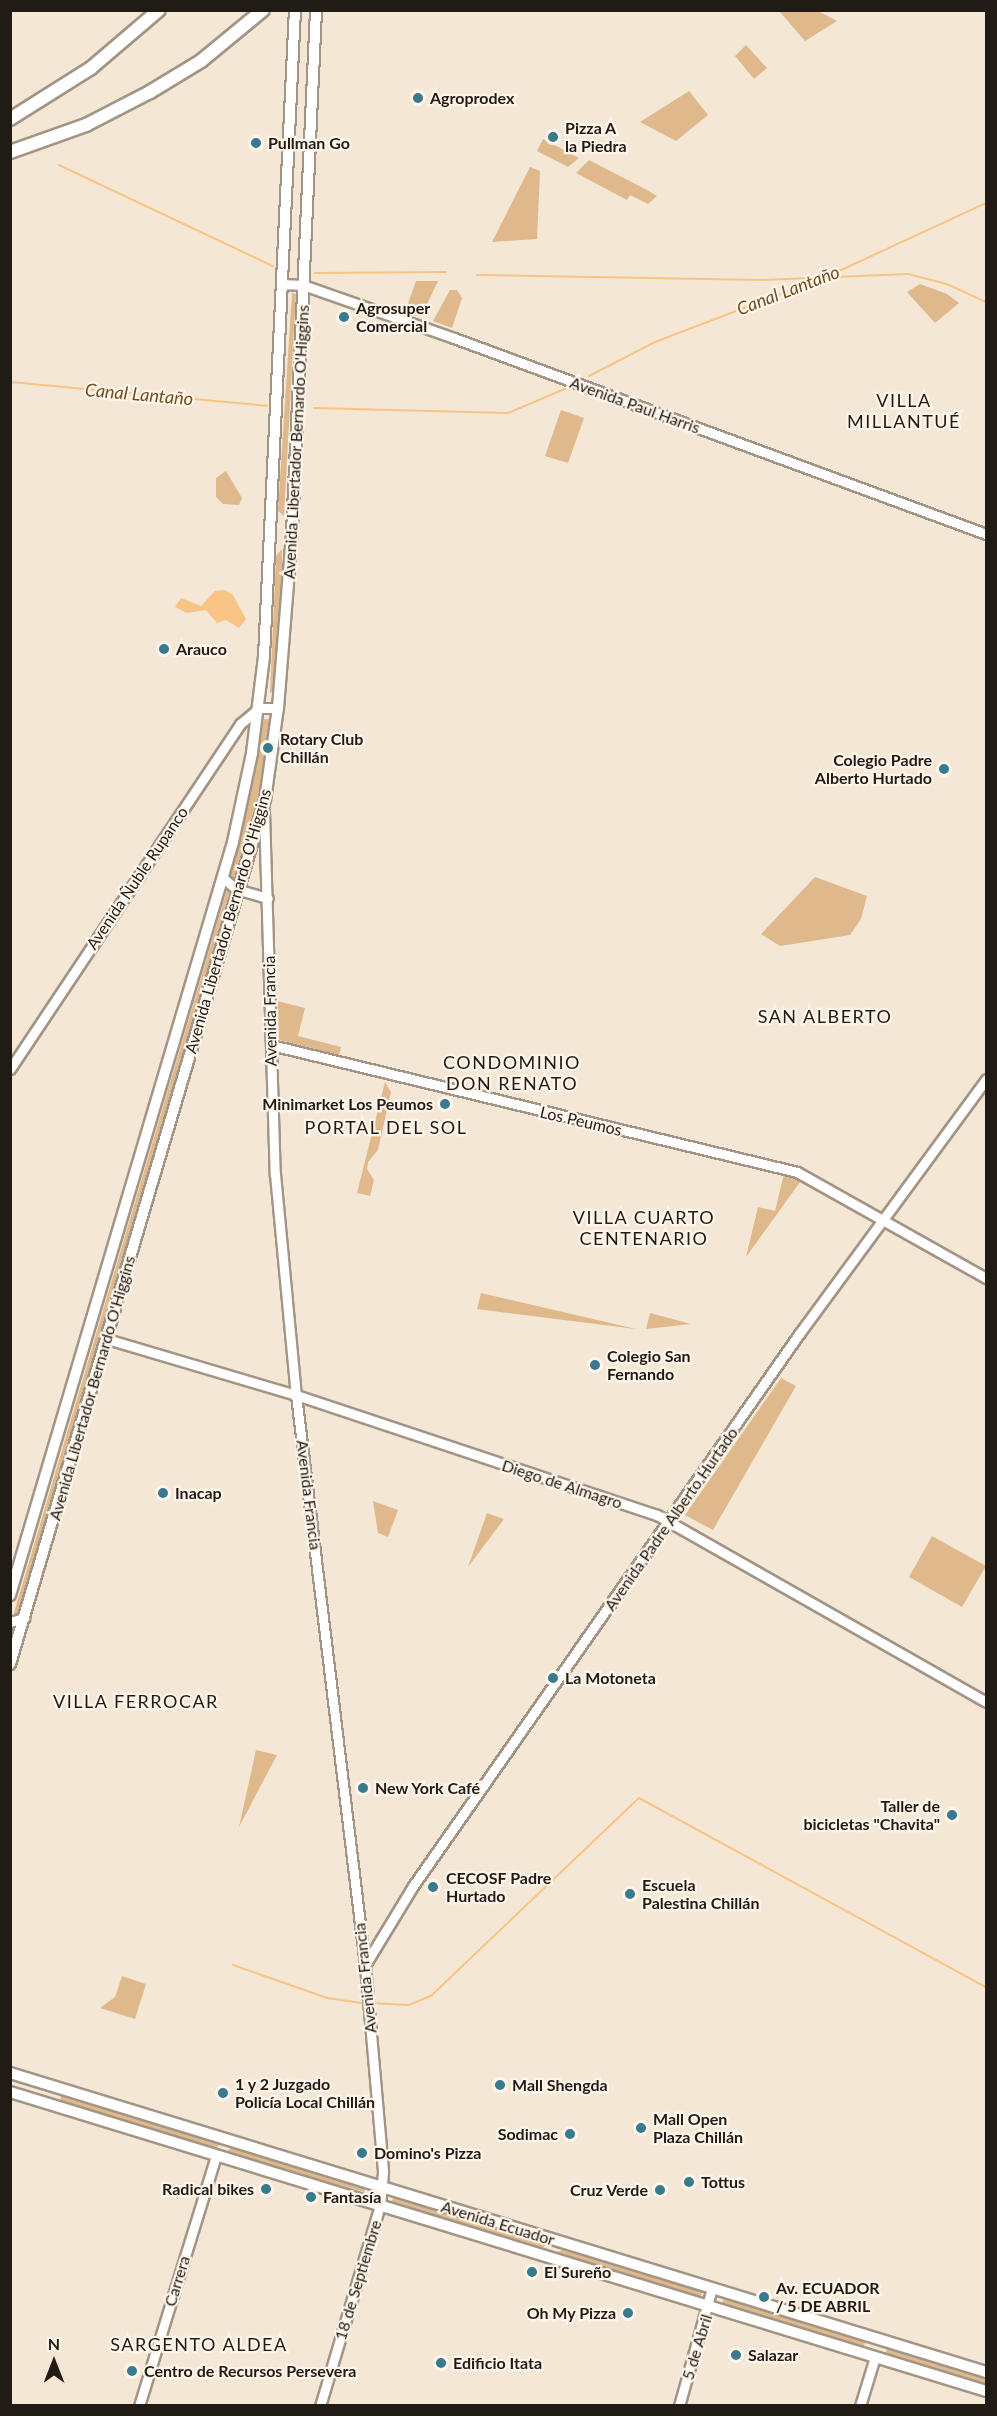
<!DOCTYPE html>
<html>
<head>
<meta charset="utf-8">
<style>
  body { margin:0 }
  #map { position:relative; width:997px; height:2416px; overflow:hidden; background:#f5e7d5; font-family:Lato,sans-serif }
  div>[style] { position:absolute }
  .green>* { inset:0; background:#dfb98c }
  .water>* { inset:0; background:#f8c485 }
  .stream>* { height:2px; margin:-1px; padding:0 1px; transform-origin:1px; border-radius:1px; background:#f8c485 }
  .roads { filter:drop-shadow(2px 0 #a39585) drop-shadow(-2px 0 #a39585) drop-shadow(0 2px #a39585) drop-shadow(0 -2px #a39585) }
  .secondary>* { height:9px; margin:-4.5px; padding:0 4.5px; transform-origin:4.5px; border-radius:4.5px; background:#fff }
  .primary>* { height:10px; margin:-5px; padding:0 5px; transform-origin:5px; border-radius:5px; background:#fff }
  .highway>* { height:12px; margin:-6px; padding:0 6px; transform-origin:6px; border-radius:6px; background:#fff }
  .dots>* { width:16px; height:16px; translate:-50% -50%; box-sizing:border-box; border:3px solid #fef5ea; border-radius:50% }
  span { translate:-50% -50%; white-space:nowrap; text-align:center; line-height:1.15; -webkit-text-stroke:4.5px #fef5ea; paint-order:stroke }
  .poi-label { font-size:16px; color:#201b15; font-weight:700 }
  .left { translate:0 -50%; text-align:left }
  .right { translate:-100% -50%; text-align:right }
  .street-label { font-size:16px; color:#201b15 }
  .water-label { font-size:18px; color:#714f20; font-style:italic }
  .neighbourhood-label { font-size:18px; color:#201b15; letter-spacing:1.5px }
  .frame { position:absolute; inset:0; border:12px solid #201b15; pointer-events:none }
  .north { position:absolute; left:24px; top:2332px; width:60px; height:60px; -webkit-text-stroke:4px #fef5ea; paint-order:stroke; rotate:0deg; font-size:16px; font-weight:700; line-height:24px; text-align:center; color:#201b15 }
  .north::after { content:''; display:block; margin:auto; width:21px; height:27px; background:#201b15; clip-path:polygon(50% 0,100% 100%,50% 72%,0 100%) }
</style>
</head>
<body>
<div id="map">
  <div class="green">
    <i style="clip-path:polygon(779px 11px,818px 11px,837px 21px,805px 41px)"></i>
    <i style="clip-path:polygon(746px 45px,767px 68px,754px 79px,735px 56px)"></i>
    <i style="clip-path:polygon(689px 91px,708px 115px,676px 141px,640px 122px)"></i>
    <i style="clip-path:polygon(543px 139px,579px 158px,568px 167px,537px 151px)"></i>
    <i style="clip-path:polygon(589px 160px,647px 190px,657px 196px,648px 204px,630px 195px,627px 200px,576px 173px)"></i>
    <i style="clip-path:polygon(530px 167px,540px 171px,537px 239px,492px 242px)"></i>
    <i style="clip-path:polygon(416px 281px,438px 281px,422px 315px,417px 316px,405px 312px)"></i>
    <i style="clip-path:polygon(920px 284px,947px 294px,959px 303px,935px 323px,907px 292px)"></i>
    <i style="clip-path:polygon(450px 290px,457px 290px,462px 298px,452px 328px,433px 321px)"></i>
    <i style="clip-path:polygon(292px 293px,296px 294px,284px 516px,278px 511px)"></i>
    <i style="clip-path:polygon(561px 410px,584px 418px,568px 463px,545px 456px)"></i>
    <i style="clip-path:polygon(226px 471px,242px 498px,239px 505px,223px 504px,216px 497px,216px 478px)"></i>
    <i style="clip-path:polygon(282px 549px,282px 618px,275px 692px,270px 693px,276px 556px)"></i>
    <i style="clip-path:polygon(264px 719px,273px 719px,251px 833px,11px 1649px,11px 1623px,229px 883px)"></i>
    <i style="clip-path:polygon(815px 877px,867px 896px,861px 919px,850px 935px,780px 946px,761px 934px)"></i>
    <i style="clip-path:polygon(277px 1001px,305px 1008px,298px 1036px,341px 1047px,339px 1055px,279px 1040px)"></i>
    <i style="clip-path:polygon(385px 1082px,391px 1092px,378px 1150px,368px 1162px,367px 1169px,374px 1180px,370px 1196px,357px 1193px)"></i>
    <i style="clip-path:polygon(784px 1174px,803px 1178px,746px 1257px,758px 1207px,775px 1211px)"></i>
    <i style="clip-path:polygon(481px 1293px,636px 1329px,477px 1309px)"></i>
    <i style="clip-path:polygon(650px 1313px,691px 1324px,646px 1329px)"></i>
    <i style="clip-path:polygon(781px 1378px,796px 1386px,713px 1530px,685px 1515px)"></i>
    <i style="clip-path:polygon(373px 1501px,398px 1510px,388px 1537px,378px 1533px)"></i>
    <i style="clip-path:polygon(487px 1513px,504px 1519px,468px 1567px)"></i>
    <i style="clip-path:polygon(932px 1536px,986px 1566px,962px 1607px,909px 1577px)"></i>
    <i style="clip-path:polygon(256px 1750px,277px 1755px,239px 1827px)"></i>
    <i style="clip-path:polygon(122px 1976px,146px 1984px,135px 2019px,100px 2008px,115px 1997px)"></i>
    <i style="clip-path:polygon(62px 2092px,223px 2142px,213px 2150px,60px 2102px)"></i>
    <i style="clip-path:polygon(231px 2148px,367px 2186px,364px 2192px,225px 2153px)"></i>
    <i style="clip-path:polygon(395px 2196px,551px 2242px,540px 2249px,390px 2203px)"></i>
    <i style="clip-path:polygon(568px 2248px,704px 2287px,700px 2298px,551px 2254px)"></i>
    <i style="clip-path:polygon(726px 2294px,866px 2337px,863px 2351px,720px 2308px)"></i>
    <i style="clip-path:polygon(889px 2344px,986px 2374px,986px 2386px,885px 2354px)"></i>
  </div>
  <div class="water">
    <i style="clip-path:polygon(225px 590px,233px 595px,246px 619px,239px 628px,226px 620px,217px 623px,206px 610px,187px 613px,175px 607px,181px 598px,201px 606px,215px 591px)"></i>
  </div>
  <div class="stream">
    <i style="left:59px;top:165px;width:237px;rotate:25.3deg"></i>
    <i style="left:315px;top:273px;width:131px;rotate:-0.4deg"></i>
    <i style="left:477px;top:275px;width:285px;rotate:1deg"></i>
    <i style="left:762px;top:280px;width:146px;rotate:-2.4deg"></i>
    <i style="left:908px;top:274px;width:40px;rotate:14.4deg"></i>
    <i style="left:947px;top:284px;width:43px;rotate:24.8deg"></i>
    <i style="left:826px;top:277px;width:176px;rotate:-24.8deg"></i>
    <i style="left:589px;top:376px;width:74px;rotate:-27.3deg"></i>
    <i style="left:655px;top:342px;width:177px;rotate:-20.9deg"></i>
    <i style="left:10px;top:382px;width:258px;rotate:5.3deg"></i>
    <i style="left:314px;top:408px;width:194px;rotate:1.5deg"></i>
    <i style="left:508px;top:413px;width:64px;rotate:-23deg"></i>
    <i style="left:233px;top:1965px;width:100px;rotate:19.3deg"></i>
    <i style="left:327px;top:1998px;width:37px;rotate:8deg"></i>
    <i style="left:370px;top:2003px;width:39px;rotate:3deg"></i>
    <i style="left:409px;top:2005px;width:25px;rotate:-23deg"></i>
    <i style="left:432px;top:1995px;width:286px;rotate:-43.6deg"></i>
    <i style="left:639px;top:1798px;width:395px;rotate:28.6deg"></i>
  </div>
  <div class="roads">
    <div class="secondary">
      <i style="left:282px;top:284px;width:21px;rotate:3deg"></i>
      <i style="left:303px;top:285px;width:160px;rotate:19.3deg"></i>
      <i style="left:454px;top:338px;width:567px;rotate:20.22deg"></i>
      <i style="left:264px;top:812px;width:362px;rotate:88.3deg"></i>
      <i style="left:275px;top:1174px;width:222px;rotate:84.6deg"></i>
      <i style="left:296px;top:1395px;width:574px;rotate:83.1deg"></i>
      <i style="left:365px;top:1965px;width:208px;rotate:85deg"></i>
      <i style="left:383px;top:2172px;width:33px;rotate:95deg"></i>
      <i style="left:380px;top:2205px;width:210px;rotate:106.6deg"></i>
      <i style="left:223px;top:878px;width:17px;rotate:40deg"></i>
      <i style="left:236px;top:889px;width:33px;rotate:16deg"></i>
      <i style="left:271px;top:1045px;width:541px;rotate:13.57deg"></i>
      <i style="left:797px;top:1172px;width:217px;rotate:29.3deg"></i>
      <i style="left:10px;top:1069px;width:415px;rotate:-56.3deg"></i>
      <i style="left:240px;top:724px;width:25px;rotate:-40deg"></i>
      <i style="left:259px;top:708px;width:19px"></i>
      <i style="left:107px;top:1339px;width:197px;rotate:16.5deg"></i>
      <i style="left:296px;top:1395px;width:380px;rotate:18.4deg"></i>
      <i style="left:657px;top:1515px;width:378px;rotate:29.6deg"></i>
      <i style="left:10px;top:1622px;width:15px;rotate:-16deg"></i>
      <i style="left:365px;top:1965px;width:92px;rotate:-58.7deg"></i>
      <i style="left:413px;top:1886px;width:674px;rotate:-55.04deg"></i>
      <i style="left:799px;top:1334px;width:316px;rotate:-53.7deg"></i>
      <i style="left:139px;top:2406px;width:262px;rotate:-72.9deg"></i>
      <i style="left:679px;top:2406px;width:123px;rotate:-74.4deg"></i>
      <i style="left:860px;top:2406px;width:51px;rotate:-73deg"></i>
    </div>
    <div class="primary">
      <i style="left:10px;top:1595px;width:785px;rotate:-73.5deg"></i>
      <i style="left:233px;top:842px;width:91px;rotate:-77.9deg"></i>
      <i style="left:252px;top:753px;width:97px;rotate:-82.9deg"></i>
      <i style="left:264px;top:657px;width:648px;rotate:-87.26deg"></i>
      <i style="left:10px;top:1664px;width:901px;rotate:-73.56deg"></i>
      <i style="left:265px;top:800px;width:93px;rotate:-82deg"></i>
      <i style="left:278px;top:708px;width:176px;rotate:-85.4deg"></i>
      <i style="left:292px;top:533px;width:524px;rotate:-87.37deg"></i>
      <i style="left:10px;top:2073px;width:1021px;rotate:17.03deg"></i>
      <i style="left:10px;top:2092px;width:1021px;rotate:17.03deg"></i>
    </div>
    <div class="highway">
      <i style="left:10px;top:119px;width:96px;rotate:-32.2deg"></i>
      <i style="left:91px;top:68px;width:89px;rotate:-40.5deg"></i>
      <i style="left:10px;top:152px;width:81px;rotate:-19.6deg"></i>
      <i style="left:86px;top:125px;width:72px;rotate:-27.3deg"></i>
      <i style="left:150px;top:92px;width:60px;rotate:-31.3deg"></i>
      <i style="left:201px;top:61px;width:80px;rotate:-39.4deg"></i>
    </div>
  </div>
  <div class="dots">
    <i style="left:418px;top:98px;background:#3a7a8e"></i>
    <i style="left:553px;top:137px;background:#3a7a8e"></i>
    <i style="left:256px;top:143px;background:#3a7a8e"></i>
    <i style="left:344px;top:317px;background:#3a7a8e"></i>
    <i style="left:164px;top:649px;background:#3a7a8e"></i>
    <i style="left:268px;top:748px;background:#3a7a8e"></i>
    <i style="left:944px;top:769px;background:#3a7a8e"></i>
    <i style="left:445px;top:1104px;background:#3a7a8e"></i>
    <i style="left:595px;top:1365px;background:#3a7a8e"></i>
    <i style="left:163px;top:1493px;background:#3a7a8e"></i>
    <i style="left:553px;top:1678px;background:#3a7a8e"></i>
    <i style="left:363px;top:1788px;background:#3a7a8e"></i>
    <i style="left:952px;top:1815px;background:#3a7a8e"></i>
    <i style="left:433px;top:1887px;background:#3a7a8e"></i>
    <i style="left:630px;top:1894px;background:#3a7a8e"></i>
    <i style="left:500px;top:2085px;background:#3a7a8e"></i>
    <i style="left:223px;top:2093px;background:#3a7a8e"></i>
    <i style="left:641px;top:2128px;background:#3a7a8e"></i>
    <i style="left:570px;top:2134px;background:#3a7a8e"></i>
    <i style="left:362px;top:2153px;background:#3a7a8e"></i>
    <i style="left:689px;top:2182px;background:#3a7a8e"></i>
    <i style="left:266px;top:2189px;background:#3a7a8e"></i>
    <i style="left:660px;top:2190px;background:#3a7a8e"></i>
    <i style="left:311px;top:2197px;background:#3a7a8e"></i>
    <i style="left:532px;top:2272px;background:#3a7a8e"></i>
    <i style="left:764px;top:2297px;background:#3a7a8e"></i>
    <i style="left:628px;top:2313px;background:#3a7a8e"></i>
    <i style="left:736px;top:2355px;background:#3a7a8e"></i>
    <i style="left:441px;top:2363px;background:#3a7a8e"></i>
    <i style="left:132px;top:2371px;background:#3a7a8e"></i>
  </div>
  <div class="poi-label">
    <span class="left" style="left:430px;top:98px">Agroprodex</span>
    <span class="left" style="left:565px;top:137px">Pizza A<br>la Piedra</span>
    <span class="left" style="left:268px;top:143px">Pullman Go</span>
    <span class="left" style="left:356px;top:317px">Agrosuper<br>Comercial</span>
    <span class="left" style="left:176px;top:649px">Arauco</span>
    <span class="left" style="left:280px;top:748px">Rotary Club<br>Chillán</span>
    <span class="right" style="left:932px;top:769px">Colegio Padre<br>Alberto Hurtado</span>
    <span class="right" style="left:433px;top:1104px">Minimarket Los Peumos</span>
    <span class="left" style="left:607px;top:1365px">Colegio San<br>Fernando</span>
    <span class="left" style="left:175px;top:1493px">Inacap</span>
    <span class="left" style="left:565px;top:1678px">La Motoneta</span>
    <span class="left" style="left:375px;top:1788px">New York Café</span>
    <span class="right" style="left:940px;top:1815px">Taller de<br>bicicletas "Chavita"</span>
    <span class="left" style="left:446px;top:1887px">CECOSF Padre<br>Hurtado</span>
    <span class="left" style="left:642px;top:1894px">Escuela<br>Palestina Chillán</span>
    <span class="left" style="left:235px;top:2093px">1 y 2 Juzgado<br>Policía Local Chillán</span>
    <span class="left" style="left:512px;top:2085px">Mall Shengda</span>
    <span class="left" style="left:653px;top:2128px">Mall Open<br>Plaza Chillán</span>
    <span class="right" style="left:558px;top:2134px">Sodimac</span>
    <span class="left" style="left:374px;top:2153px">Domino's Pizza</span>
    <span class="left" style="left:701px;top:2182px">Tottus</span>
    <span class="right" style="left:254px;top:2189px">Radical bikes</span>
    <span class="right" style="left:648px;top:2190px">Cruz Verde</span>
    <span class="left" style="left:323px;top:2197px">Fantasía</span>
    <span class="left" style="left:544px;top:2272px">El Sureño</span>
    <span class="left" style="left:776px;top:2297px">Av. ECUADOR<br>/ 5 DE ABRIL</span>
    <span class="right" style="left:616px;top:2313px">Oh My Pizza</span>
    <span class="left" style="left:748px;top:2355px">Salazar</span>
    <span class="left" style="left:453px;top:2363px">Edificio Itata</span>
    <span class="left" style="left:144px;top:2371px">Centro de Recursos Persevera</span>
  </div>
  <div class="street-label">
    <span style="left:635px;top:405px;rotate:20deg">Avenida Paul Harris</span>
    <span style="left:296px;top:442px;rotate:-87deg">Avenida Libertador Bernardo O'Higgins</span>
    <span style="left:137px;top:878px;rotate:-56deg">Avenida Ñuble Rupanco</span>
    <span style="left:228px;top:921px;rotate:-74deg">Avenida Libertador Bernardo O'Higgins</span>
    <span style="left:270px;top:1011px;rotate:-91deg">Avenida Francia</span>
    <span style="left:581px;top:1121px;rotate:13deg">Los Peumos</span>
    <span style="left:92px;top:1388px;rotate:-74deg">Avenida Libertador Bernardo O'Higgins</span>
    <span style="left:562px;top:1484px;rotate:18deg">Diego de Almagro</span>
    <span style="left:309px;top:1495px;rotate:83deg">Avenida Francia</span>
    <span style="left:671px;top:1519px;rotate:-55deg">Avenida Padre Alberto Hurtado</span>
    <span style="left:365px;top:1978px;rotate:-96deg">Avenida Francia</span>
    <span style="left:498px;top:2223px;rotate:17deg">Avenida Ecuador</span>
    <span style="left:358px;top:2280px;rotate:-73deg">18 de Septiembre</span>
    <span style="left:177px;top:2281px;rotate:-73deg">Carrera</span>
    <span style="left:697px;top:2347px;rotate:-73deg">5 de Abril</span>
  </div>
  <div class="water-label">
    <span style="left:788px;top:290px;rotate:-21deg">Canal Lantaño</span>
    <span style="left:139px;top:394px;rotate:5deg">Canal Lantaño</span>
  </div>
  <div class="neighbourhood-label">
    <span style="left:904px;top:411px">VILLA<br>MILLANTUÉ</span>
    <span style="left:825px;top:1016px">SAN ALBERTO</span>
    <span style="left:512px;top:1073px">CONDOMINIO<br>DON RENATO</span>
    <span style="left:386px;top:1127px">PORTAL DEL SOL</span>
    <span style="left:644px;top:1228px">VILLA CUARTO<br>CENTENARIO</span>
    <span style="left:136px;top:1701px">VILLA FERROCAR</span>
    <span style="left:199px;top:2344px">SARGENTO ALDEA</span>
  </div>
  <div class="frame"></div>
  <div class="north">N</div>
</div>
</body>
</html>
